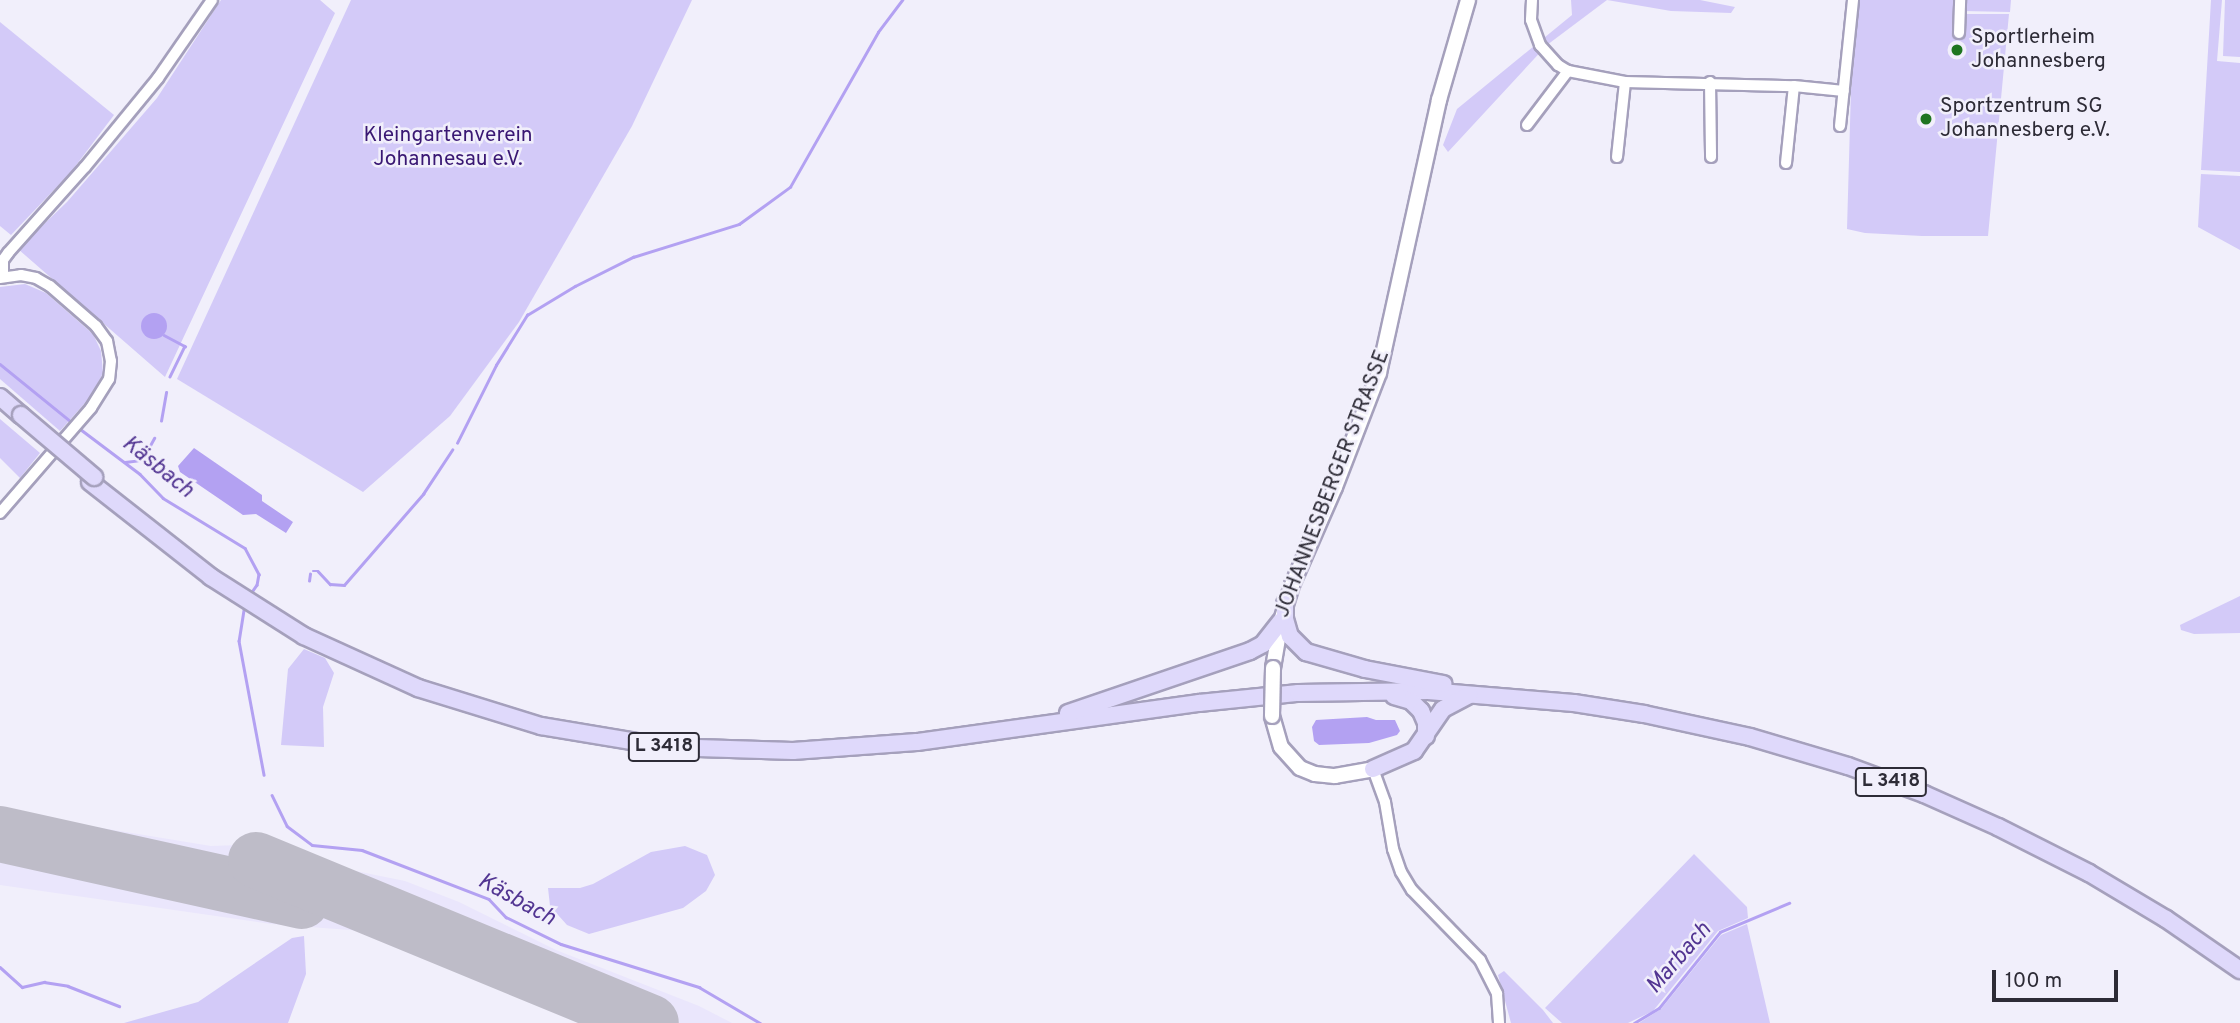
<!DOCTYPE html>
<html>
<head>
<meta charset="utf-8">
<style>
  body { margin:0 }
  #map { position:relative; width:2240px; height:1023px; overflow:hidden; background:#f1effb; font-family:Overpass,sans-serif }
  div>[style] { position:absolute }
  .built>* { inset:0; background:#eae6fc }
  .green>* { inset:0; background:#d3caf8 }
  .water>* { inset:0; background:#b3a1f2 }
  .round { border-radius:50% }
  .stream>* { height:2.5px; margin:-1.25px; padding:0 1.25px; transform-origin:1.25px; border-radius:1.25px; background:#b3a1f2 }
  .runway>* { height:56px; margin:-28px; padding:0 28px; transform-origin:28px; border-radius:28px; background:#bebcc8 }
  .roads { filter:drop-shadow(2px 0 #a5a0bc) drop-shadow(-2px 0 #a5a0bc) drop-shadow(0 2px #a5a0bc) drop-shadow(0 -2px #a5a0bc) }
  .street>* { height:10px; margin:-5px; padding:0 5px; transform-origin:5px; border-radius:5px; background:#fff }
  .secondary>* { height:14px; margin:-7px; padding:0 7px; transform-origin:7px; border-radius:7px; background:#fff }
  .primary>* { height:16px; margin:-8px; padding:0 8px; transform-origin:8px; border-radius:8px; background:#dfd9fb }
  .bridges { filter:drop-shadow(2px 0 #a5a0bc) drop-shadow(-2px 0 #a5a0bc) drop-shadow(0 2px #a5a0bc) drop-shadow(0 -2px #a5a0bc) }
  .secondary-bridge>* { height:14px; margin:-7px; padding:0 7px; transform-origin:7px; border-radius:7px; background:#fff }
  .primary-bridge>* { height:16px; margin:-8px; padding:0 8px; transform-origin:8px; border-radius:8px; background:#dfd9fb }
  .dots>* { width:19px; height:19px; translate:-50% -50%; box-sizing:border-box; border:4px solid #f1effb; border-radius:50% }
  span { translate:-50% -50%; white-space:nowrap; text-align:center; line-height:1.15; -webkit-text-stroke:5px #f1effb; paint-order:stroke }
  .shield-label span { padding:2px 5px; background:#f1effb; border:2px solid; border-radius:5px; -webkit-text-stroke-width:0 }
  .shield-label { font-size:19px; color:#2d2b36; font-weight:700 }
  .poi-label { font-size:21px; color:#2d2b36 }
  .left { translate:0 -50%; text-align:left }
  .park-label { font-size:21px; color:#391773 }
  .street-label { font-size:21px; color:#2d2b36 }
  .water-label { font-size:23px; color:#523592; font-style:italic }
  .scale { position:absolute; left:1992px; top:970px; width:126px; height:32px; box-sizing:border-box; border:4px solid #2d2b36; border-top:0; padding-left:9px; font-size:21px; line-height:24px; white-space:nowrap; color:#2d2b36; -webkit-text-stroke:5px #f1effb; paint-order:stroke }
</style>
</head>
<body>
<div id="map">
  <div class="built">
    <i style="clip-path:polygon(0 807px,22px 815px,211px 846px,240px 845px,260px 838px,321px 864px,405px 881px,459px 902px,556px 950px,699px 1006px,732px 1023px,601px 1023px,389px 933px,271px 924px,0 885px)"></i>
  </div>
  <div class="green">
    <i style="clip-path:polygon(221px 0,320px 0,335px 13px,165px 377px,18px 249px,67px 202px,157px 98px)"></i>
    <i style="clip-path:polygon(351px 0,692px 0,632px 126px,519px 322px,450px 416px,363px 492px,177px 379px)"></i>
    <i style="clip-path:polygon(1571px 0,1700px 0,1735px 7px,1731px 13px,1671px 11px,1607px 0,1547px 45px,1448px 152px,1443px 145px,1457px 109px,1572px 15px)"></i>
    <i style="clip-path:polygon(1859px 0,1956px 0,1954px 14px,2009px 14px,1988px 236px,1922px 236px,1865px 233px,1847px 229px,1851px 89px)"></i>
    <i style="clip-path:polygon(1963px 0,2011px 0,2010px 12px,1963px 11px)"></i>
    <i style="clip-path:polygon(2211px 0,2222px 0,2217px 61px,2240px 63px,2240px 172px,2201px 170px)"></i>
    <i style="clip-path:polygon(2225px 0,2240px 0,2240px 57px,2223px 56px)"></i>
    <i style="clip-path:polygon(0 22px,114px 115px,71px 172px,11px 235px,0 226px)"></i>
    <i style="clip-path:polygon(2201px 174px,2240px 176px,2240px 250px,2198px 227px)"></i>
    <i style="clip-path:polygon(25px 284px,46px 293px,93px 334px,101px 351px,103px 373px,93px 394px,60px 431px,0 379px,0 287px)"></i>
    <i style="clip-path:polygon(0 419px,40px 453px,20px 478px,0 458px)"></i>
    <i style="clip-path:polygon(2240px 596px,2240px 633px,2194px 634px,2181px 630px,2180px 625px)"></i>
    <i style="clip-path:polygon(304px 649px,325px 658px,334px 673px,323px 707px,324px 747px,281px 745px,288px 669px)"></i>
    <i style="clip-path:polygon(685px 846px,707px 855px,715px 875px,706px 891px,683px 908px,589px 934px,567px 925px,550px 906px,548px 888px,580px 888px,593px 884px,651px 852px)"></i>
    <i style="clip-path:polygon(1694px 854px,1747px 907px,1748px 918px,1718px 931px,1653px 1011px,1628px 1023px,1562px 1023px,1545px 1008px)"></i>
    <i style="clip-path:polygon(1747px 924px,1770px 1023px,1639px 1023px,1661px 1009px,1721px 935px)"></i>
    <i style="clip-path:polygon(304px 936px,306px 974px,288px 1023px,124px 1023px,198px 1002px,292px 938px)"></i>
    <i style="clip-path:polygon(1504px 971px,1543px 1010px,1553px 1023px,1511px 1023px,1498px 975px)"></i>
  </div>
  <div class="water">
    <i class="round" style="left:141px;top:313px;width:26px;height:26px"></i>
    <i style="clip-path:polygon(194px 448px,262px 495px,262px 501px,293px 522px,286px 533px,256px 514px,243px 515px,180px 472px,178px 466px)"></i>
    <i style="clip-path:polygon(1367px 717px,1376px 720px,1395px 720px,1400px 731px,1397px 735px,1369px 743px,1319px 745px,1314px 741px,1312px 727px,1316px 720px)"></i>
  </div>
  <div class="stream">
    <i style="left:164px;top:335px;width:24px;rotate:28deg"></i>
    <i style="left:185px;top:346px;width:34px;rotate:116deg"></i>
    <i style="left:0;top:364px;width:95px;rotate:39deg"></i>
    <i style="left:161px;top:421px;width:29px;rotate:-80deg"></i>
    <i style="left:79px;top:428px;width:76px;rotate:37deg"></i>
    <i style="left:140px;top:474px;width:33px;rotate:46deg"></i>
    <i style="left:163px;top:498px;width:96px;rotate:31.4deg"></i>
    <i style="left:245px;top:548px;width:30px;rotate:62deg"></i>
    <i style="left:259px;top:574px;width:11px;rotate:100deg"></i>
    <i style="left:257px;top:585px;width:12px;rotate:125deg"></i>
    <i style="left:457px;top:443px;width:87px;rotate:-63.4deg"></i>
    <i style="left:496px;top:365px;width:59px;rotate:-58.2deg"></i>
    <i style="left:527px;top:315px;width:56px;rotate:-31.1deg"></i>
    <i style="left:575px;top:286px;width:65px;rotate:-26.6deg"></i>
    <i style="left:633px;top:257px;width:111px;rotate:-17.3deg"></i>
    <i style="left:739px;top:224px;width:63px;rotate:-36deg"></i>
    <i style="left:790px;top:187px;width:178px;rotate:-60.4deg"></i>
    <i style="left:878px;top:32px;width:40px;rotate:-53deg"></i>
    <i style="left:125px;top:462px;width:17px;rotate:-7deg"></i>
    <i style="left:142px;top:460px;width:25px;rotate:-61deg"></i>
    <i style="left:313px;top:571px;width:5px"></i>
    <i style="left:318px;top:571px;width:18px;rotate:47deg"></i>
    <i style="left:330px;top:584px;width:14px;rotate:4deg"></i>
    <i style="left:344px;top:585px;width:121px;rotate:-49deg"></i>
    <i style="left:423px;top:494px;width:53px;rotate:-56.6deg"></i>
    <i style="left:309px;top:581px;width:7px;rotate:-82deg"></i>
    <i style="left:245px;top:604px;width:37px;rotate:99deg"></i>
    <i style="left:239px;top:641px;width:136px;rotate:79.4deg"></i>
    <i style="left:272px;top:795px;width:34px;rotate:64deg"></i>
    <i style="left:287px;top:826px;width:31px;rotate:37deg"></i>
    <i style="left:312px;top:845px;width:50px;rotate:5.7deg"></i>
    <i style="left:362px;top:850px;width:136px;rotate:21.1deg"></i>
    <i style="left:489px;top:899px;width:25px;rotate:47deg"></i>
    <i style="left:506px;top:917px;width:61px;rotate:26.1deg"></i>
    <i style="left:561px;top:944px;width:145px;rotate:17.3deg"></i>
    <i style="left:699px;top:987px;width:71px;rotate:30.5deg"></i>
    <i style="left:0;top:967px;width:30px;rotate:42deg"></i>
    <i style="left:22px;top:987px;width:23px;rotate:-13deg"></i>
    <i style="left:44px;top:982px;width:24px;rotate:9deg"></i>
    <i style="left:68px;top:986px;width:55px;rotate:21.4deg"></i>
    <i style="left:1634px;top:1023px;width:29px;rotate:-31deg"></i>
    <i style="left:1659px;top:1008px;width:97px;rotate:-51.2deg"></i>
    <i style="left:1720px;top:932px;width:75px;rotate:-22.8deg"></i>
  </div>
  <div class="runway">
    <i style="left:0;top:834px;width:309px;rotate:12.5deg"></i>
    <i style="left:256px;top:860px;width:427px;rotate:22.4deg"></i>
  </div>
  <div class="roads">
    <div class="street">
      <i style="left:1532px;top:0;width:20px;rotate:93deg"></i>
      <i style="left:1531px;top:20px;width:27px;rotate:70deg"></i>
      <i style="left:1540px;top:45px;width:27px;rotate:48deg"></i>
      <i style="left:1558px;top:65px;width:12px;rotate:31deg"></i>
      <i style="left:1568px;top:71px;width:58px;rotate:10.9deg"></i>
      <i style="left:1625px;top:82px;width:169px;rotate:1.4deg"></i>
      <i style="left:1794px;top:86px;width:50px;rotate:5.7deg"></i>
      <i style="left:1959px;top:33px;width:33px;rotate:-88deg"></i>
      <i style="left:1710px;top:82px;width:75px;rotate:89.2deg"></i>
      <i style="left:1527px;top:125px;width:68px;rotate:-52.8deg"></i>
      <i style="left:1840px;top:126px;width:127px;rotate:-84.1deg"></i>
      <i style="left:1617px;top:157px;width:75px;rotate:-83.9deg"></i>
      <i style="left:1786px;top:163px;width:77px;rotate:-84.1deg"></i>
      <i style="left:3px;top:277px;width:17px;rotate:-90deg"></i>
      <i style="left:3px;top:260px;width:9px;rotate:-54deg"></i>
      <i style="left:8px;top:253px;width:115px;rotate:-48.2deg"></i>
      <i style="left:85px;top:167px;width:115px;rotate:-50.6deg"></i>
      <i style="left:158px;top:78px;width:95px;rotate:-55.3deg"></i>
      <i style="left:0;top:278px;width:21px;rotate:-8deg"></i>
      <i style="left:21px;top:275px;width:15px;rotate:11deg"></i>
      <i style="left:36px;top:278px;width:16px;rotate:30deg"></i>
      <i style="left:50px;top:286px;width:61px;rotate:41deg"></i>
      <i style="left:96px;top:326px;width:19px;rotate:54deg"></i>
      <i style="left:107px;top:341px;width:20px;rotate:79deg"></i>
      <i style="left:111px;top:361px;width:18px;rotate:96deg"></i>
      <i style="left:109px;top:379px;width:34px;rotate:122deg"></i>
      <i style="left:91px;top:408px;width:139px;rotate:130.9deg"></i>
      <i style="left:1373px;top:769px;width:35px;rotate:70deg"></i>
      <i style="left:1385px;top:802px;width:48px;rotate:80.3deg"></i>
      <i style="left:1393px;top:849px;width:24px;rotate:71deg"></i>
      <i style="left:1401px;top:872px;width:21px;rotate:59deg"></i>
      <i style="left:1412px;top:890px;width:98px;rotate:45.8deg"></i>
      <i style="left:1480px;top:960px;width:38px;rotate:63deg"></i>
      <i style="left:1497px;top:994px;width:29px;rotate:86deg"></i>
    </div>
    <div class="secondary">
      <i style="left:1273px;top:668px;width:48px;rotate:-80.3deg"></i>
      <i style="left:1281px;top:621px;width:38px;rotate:-73deg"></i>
      <i style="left:1292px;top:585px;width:107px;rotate:-66.3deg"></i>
      <i style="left:1335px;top:487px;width:122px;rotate:-68.9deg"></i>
      <i style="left:1379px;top:373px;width:280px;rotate:-77.6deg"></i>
      <i style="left:1439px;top:100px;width:104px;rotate:-73.8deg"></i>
      <i style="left:1272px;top:716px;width:32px;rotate:74deg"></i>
      <i style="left:1281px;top:747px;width:28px;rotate:48deg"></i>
      <i style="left:1300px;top:768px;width:16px;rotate:22deg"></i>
      <i style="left:1315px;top:774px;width:20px;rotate:6deg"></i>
      <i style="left:1335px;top:776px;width:39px;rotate:-10deg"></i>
    </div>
    <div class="primary">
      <i style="left:0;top:397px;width:28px;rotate:41deg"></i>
      <i style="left:90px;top:482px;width:154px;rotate:38.1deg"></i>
      <i style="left:211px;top:577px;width:110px;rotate:32.4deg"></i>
      <i style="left:304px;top:636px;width:125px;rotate:24.5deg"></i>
      <i style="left:418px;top:688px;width:129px;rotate:17.2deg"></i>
      <i style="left:541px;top:726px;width:127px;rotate:9.5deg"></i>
      <i style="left:666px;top:747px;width:127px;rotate:1.8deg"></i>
      <i style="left:793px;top:751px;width:124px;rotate:-4.2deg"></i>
      <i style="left:917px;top:742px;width:285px;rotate:-7.9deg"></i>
      <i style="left:1199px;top:703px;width:100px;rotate:-5.8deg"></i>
      <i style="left:1298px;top:693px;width:130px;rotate:-0.9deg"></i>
      <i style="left:1428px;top:691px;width:146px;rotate:4.7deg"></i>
      <i style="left:1574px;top:703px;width:71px;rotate:8.9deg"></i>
      <i style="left:1644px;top:714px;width:108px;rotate:12.2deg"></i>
      <i style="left:1750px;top:737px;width:102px;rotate:16.5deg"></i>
      <i style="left:1848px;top:766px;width:81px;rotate:20.2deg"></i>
      <i style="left:1924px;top:794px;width:81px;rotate:24deg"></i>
      <i style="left:1998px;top:827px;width:102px;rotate:26.8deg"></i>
      <i style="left:2089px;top:873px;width:90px;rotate:30.9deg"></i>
      <i style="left:2166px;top:919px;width:90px;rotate:34.6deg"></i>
      <i style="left:1285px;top:604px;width:15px;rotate:90deg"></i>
      <i style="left:1285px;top:619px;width:18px;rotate:74deg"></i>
      <i style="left:1290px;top:636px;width:23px;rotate:45deg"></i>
      <i style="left:1306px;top:652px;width:61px;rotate:16.1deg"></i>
      <i style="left:1365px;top:669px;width:80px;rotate:10.8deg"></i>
      <i style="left:1394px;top:696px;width:18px;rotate:16deg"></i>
      <i style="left:1411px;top:701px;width:14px;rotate:45deg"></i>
      <i style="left:1421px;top:711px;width:13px;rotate:67deg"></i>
      <i style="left:1426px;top:723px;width:13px;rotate:90deg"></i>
      <i style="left:1068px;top:713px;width:192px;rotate:-18.8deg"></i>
      <i style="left:1250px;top:651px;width:15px;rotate:-28deg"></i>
      <i style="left:1263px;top:644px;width:29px;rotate:-52deg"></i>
      <i style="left:1373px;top:769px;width:45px;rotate:-23.7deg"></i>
      <i style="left:1414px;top:751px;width:51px;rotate:-55.4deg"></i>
      <i style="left:1443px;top:709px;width:30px;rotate:-28deg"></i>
    </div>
  </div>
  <div class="bridges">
    <div class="secondary-bridge">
      <i style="left:1272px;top:716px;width:48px;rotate:-88.8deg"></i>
    </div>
    <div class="primary-bridge">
      <i style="left:21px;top:415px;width:96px;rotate:40.3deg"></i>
    </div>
  </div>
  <div class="dots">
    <i style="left:1957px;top:50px;background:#1e7520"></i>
    <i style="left:1926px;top:119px;background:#1e7520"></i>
  </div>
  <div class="shield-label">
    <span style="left:664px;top:747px">L 3418</span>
    <span style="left:1891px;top:782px">L 3418</span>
  </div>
  <div class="poi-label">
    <span class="left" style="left:1971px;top:50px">Sportlerheim<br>Johannesberg</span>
    <span class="left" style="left:1940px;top:119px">Sportzentrum SG<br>Johannesberg e.V.</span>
  </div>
  <div class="park-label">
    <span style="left:448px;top:148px">Kleingartenverein<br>Johannesau e.V.</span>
  </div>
  <div class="street-label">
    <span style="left:1333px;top:484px;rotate:-69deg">JOHANNESBERGER STRASSE</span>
  </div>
  <div class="water-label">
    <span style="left:157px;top:468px;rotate:39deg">Käsbach</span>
    <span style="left:516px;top:901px;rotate:29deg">Käsbach</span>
    <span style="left:1680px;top:959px;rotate:-49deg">Marbach</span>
  </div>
  <div class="scale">100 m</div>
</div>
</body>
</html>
